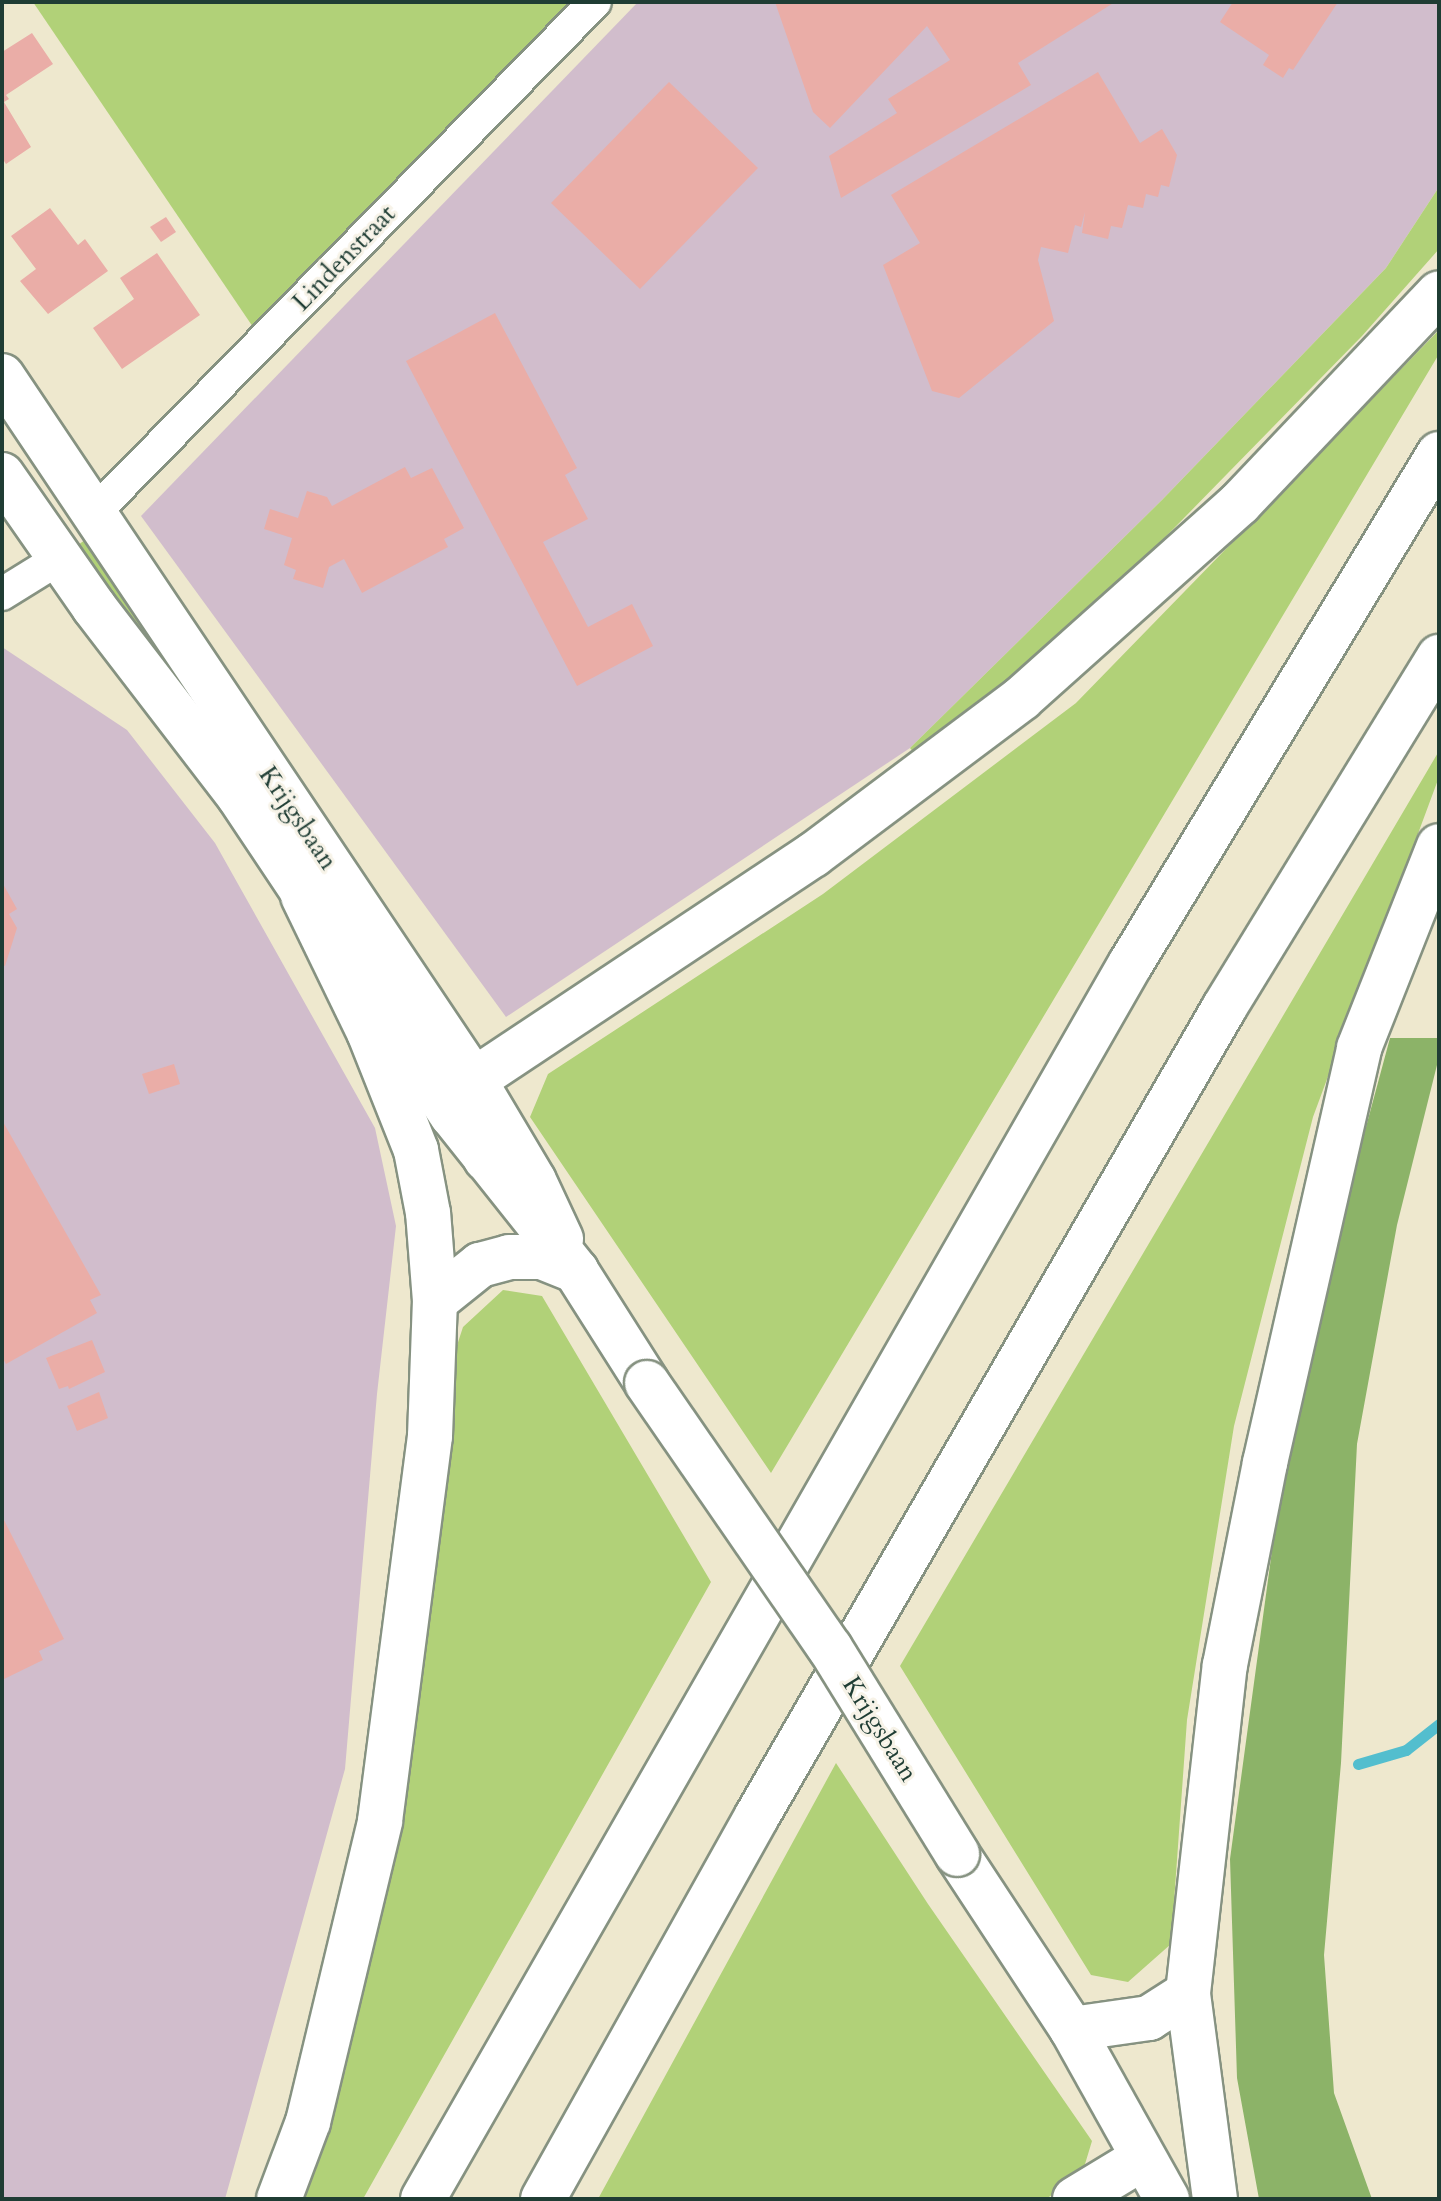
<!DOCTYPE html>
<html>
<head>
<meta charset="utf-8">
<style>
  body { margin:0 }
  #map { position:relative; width:1441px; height:2201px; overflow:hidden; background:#eee8ce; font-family:Cardo,serif }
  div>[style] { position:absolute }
  .industrial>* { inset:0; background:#d1bdcc }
  .green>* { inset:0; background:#b1d178 }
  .forest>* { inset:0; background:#8cb368 }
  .stream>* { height:11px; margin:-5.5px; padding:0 5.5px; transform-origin:5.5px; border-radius:5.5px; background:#53bece }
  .building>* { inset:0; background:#eaada7 }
  .roads { filter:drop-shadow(2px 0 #869281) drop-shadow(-2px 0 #869281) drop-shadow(0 2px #869281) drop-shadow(0 -2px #869281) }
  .street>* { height:32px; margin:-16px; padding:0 16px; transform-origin:16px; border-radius:16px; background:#fff }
  .secondary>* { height:44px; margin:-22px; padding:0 22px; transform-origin:22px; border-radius:22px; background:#fff }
  .primary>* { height:44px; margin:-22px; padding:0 22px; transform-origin:22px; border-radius:22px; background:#fff }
  .highway>* { height:44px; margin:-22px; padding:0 22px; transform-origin:22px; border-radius:22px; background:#fff }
  .bridges { filter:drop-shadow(2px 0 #869281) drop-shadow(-2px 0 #869281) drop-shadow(0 2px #869281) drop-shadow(0 -2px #869281) }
  .primary-bridge>* { height:44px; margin:-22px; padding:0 22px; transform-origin:22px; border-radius:22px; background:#fff }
  span { translate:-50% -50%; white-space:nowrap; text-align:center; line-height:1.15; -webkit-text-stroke:6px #f7f3e8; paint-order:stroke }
  .street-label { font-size:26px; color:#1f3d34 }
  .frame { position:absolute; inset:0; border:4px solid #1f3d34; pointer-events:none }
</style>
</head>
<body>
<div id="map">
  <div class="industrial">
    <i style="clip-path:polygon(638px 2px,1439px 2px,1439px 187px,1386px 268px,1162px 500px,910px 748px,506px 1017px,141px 516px)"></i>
    <i style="clip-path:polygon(2px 647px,127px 730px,215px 843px,375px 1128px,396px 1226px,377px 1394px,345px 1769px,225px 2199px,2px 2199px)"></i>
  </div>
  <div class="green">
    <i style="clip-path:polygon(33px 2px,571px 2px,255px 330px)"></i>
    <i style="clip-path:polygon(1439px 187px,1439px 249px,1362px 336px,1094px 610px,919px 759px,910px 748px,1162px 500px,1386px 268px)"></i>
    <i style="clip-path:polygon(1439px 330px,1439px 354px,771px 1473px,530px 1117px,548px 1074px,823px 894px,1076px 703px)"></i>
    <i style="clip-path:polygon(92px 535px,154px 624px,131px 642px,68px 552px)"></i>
    <i style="clip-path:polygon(1439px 751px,1439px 777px,1313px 1117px,1234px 1426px,1187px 1720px,1171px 1944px,1128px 1982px,1091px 1975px,900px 1666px)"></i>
    <i style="clip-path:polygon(503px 1290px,542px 1296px,711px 1582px,363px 2199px,300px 2199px,345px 2072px,392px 1851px,430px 1616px,446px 1379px,463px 1327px)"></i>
    <i style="clip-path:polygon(836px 1763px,928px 1904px,1092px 2141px,1082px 2174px,1046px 2199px,598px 2199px)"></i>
  </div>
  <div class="forest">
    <i style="clip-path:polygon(1390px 1038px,1439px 1038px,1439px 1057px,1397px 1225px,1357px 1444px,1341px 1763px,1324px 1955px,1334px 2093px,1372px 2199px,1259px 2199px,1237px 2078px,1230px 1859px,1282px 1477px,1349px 1190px)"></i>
  </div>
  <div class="stream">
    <i style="left:1358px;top:1764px;width:50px;rotate:-16.3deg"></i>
    <i style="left:1406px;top:1750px;width:42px;rotate:-38.2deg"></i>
  </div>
  <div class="building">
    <i style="clip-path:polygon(775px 2px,1115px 2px,1018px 63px,1031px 85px,841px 198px,829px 156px,897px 113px,888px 99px,950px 60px,927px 26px,830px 128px,813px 112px)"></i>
    <i style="clip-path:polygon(1233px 2px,1338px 2px,1293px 70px,1289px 68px,1283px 78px,1263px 65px,1269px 55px,1220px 22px)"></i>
    <i style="clip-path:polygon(32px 33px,53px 64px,6px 95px,9px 99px,4px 102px,31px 147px,6px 164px,2px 158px,2px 52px)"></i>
    <i style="clip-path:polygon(1098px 72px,1140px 143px,1162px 129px,1177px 155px,1169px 187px,1161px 185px,1158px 197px,1146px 194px,1143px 208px,1128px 205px,1122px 228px,1111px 226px,1108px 239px,1082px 233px,1085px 212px,1081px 227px,1075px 225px,1068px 253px,1041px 247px,1038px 260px,1054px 321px,959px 398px,932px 391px,883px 265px,920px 243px,891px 195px)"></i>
    <i style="clip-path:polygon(669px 82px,758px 168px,640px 289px,551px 203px)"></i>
    <i style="clip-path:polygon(50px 208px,78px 245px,85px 239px,108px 271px,48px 314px,20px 281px,36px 269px,11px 236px)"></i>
    <i style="clip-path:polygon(166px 217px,176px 232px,161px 242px,150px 227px)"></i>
    <i style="clip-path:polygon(157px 253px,200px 315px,122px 369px,93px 328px,134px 299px,120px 278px)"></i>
    <i style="clip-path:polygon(495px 313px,577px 468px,565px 475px,588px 519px,543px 542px,588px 627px,632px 604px,653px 646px,577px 686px,406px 361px)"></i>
    <i style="clip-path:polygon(405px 467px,411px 478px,432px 468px,464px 528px,444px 539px,448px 547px,362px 593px,344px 559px,329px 567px,323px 588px,293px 579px,296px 570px,284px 565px,292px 538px,264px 529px,270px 509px,298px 518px,307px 491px,327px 497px,332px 506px)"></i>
    <i style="clip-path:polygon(2px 882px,17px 909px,9px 914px,17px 928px,5px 966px,2px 965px)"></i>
    <i style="clip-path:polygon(174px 1064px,180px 1084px,149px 1094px,142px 1074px)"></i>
    <i style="clip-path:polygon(2px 1120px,101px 1295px,90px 1300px,97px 1313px,6px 1364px,2px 1357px)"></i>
    <i style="clip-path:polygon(92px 1340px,105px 1372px,69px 1389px,68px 1386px,59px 1389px,46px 1358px)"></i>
    <i style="clip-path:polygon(99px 1392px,108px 1418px,77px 1431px,67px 1406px)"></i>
    <i style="clip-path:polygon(2px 1516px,64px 1639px,39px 1651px,43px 1660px,2px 1680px)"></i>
  </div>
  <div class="roads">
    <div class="street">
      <i style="left:93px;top:514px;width:717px;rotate:-45.57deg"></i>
      <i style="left:2px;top:594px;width:68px;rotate:-31.8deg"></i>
    </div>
    <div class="secondary">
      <i style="left:474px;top:1080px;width:117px;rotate:59.3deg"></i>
      <i style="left:534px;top:1181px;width:64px;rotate:65deg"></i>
      <i style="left:1072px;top:2029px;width:195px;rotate:60.8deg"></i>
    </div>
    <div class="primary">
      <i style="left:2px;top:376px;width:848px;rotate:56.16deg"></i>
      <i style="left:2px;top:475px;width:161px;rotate:55.1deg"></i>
      <i style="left:94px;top:607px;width:238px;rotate:52.5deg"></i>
      <i style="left:239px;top:796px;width:384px;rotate:56.3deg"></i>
      <i style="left:452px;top:1115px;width:199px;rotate:51.5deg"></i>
      <i style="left:576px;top:1271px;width:133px;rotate:57.6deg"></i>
      <i style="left:957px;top:1854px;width:209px;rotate:56.7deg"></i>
    </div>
    <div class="highway">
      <i style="left:486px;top:1159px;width:34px;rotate:-116deg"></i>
      <i style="left:471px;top:1128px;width:23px;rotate:-97deg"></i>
      <i style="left:468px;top:1105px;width:26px;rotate:-77deg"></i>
      <i style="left:474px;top:1080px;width:407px;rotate:-33.6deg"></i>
      <i style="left:813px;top:855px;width:261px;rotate:-36.9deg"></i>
      <i style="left:1022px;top:698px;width:292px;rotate:-41.8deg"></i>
      <i style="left:1240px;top:503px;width:289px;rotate:-46.5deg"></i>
      <i style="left:435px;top:1301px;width:58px;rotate:-38.7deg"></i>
      <i style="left:480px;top:1265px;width:30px;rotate:-15deg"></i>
      <i style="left:509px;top:1257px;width:33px"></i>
      <i style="left:542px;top:1257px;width:37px;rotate:22deg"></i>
      <i style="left:1072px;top:2029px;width:78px;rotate:-8.1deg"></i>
      <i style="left:1149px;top:2018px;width:46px;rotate:-32.7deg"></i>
      <i style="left:279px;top:2199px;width:82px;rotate:-69.4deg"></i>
      <i style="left:308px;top:2122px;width:309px;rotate:-76.5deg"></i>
      <i style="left:380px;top:1821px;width:388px;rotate:-82.6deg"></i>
      <i style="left:430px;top:1436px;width:135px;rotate:-87.9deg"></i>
      <i style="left:435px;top:1301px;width:88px;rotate:-94.5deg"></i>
      <i style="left:428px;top:1213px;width:64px;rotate:-100.8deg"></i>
      <i style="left:416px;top:1150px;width:127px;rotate:-111.7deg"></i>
      <i style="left:369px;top:1032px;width:151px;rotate:-115.9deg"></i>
      <i style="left:423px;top:2199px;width:1424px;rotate:-60.2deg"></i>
      <i style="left:1131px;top:963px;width:595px;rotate:-58.82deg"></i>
      <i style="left:543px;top:2199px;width:439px;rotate:-60.8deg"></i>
      <i style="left:757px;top:1816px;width:933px;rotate:-59.97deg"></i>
      <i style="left:1224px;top:1008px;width:412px;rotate:-58.5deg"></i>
      <i style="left:1075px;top:2199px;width:79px;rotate:-31.1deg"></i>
      <i style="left:1215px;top:2199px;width:208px;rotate:-97.5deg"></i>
      <i style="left:1188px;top:1993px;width:330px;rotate:-83.6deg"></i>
      <i style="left:1225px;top:1665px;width:206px;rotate:-78.8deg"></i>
      <i style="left:1265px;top:1463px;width:426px;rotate:-77.2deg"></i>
      <i style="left:1359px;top:1048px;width:217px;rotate:-68.4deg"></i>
    </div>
  </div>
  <div class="bridges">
    <div class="primary-bridge">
      <i style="left:647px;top:1383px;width:322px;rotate:55.4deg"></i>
      <i style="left:830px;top:1648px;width:242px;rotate:58.3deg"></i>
    </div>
  </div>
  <div class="street-label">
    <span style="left:344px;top:258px;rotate:-46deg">Lindenstraat</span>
    <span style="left:298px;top:818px;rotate:56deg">Krijgsbaan</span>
    <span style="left:880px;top:1729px;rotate:58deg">Krijgsbaan</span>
  </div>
  <div class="frame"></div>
</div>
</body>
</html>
